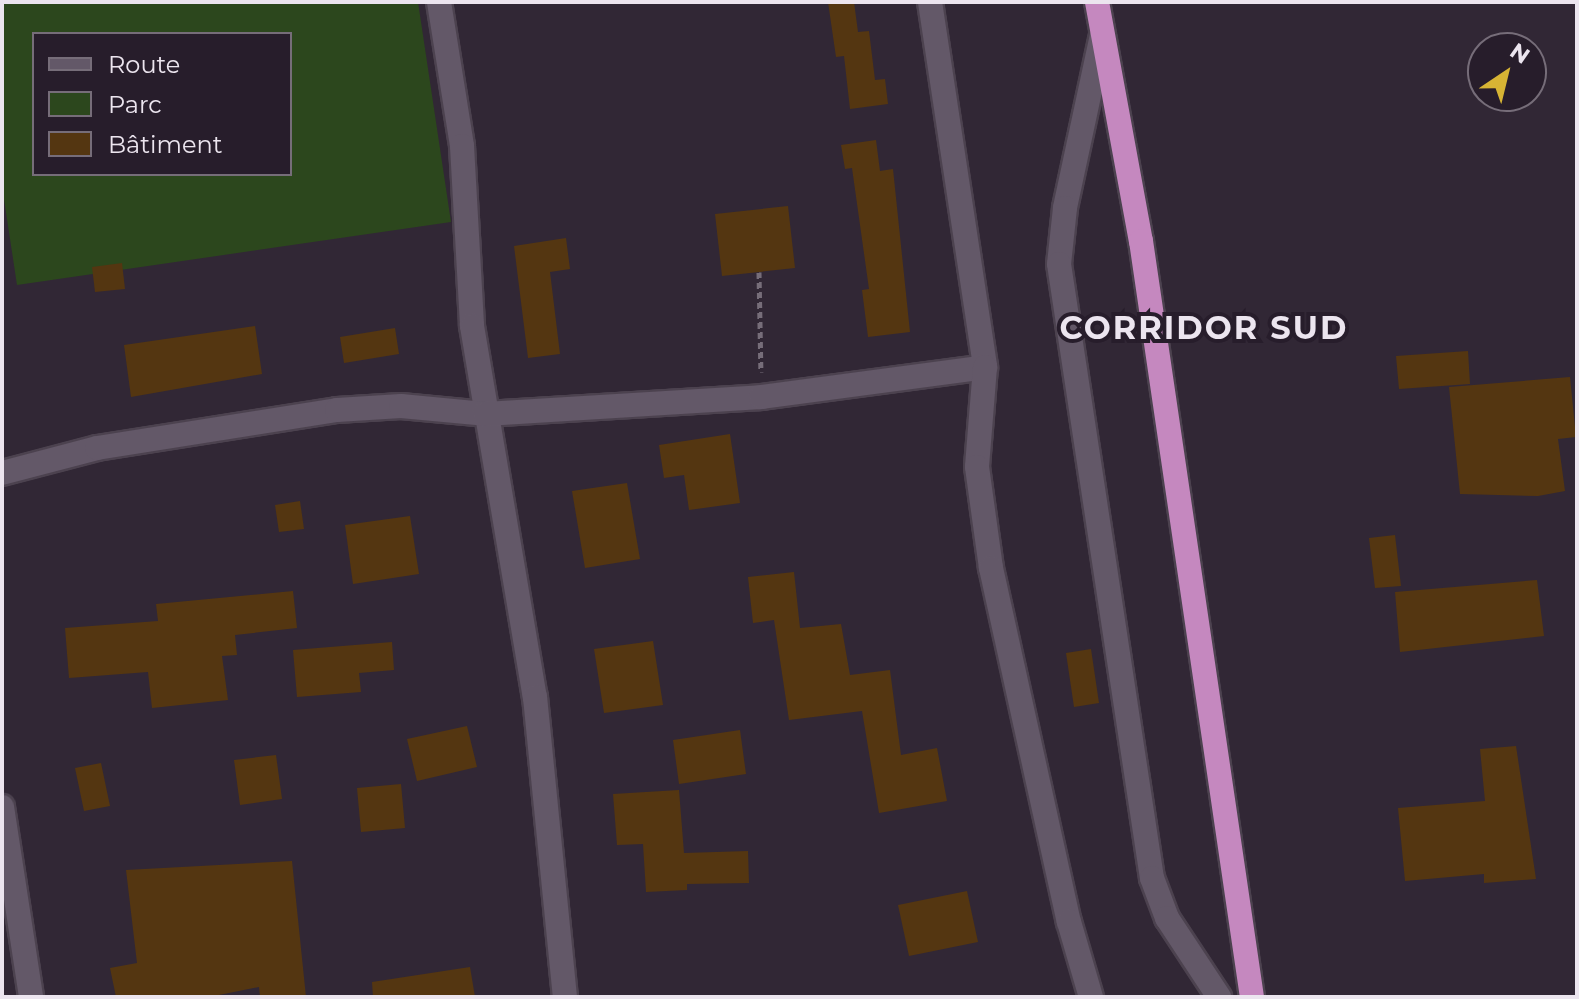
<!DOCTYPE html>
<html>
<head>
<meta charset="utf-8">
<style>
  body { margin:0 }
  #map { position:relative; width:1579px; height:999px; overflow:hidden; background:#312735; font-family:Montserrat,sans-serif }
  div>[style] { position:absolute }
  .green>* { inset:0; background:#2c471d }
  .building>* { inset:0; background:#543611 }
  .path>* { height:5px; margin-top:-2.5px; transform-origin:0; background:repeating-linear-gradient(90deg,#766d79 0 6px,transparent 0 10px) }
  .roads { filter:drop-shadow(2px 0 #4c424f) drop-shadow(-2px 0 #4c424f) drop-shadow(0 2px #4c424f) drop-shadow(0 -2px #4c424f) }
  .minor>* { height:24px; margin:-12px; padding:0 12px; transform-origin:12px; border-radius:12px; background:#635868 }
  .highway>* { height:24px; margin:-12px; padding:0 12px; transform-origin:12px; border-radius:12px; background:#c588bf }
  span { translate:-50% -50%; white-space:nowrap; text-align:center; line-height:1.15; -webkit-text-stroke:8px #271d2b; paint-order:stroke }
  .district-label { font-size:32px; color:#ece5ef; font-weight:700; letter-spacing:2px }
  .frame { position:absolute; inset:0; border:4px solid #ece5ef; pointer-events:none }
  .legend { position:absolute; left:32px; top:32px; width:260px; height:144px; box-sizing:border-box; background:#271d2b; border:2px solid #766d79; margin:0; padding:10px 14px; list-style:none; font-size:24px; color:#ece5ef }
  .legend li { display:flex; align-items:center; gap:16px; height:40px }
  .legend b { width:40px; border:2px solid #766d79 }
  .north { position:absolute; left:1467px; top:32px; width:80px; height:80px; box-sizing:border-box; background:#271d2b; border:2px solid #766d79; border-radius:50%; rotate:35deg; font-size:22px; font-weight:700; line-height:32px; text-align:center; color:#ece5ef }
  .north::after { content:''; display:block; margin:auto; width:28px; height:36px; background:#d7b434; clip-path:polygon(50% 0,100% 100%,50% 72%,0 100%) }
</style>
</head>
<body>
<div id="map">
  <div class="green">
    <i style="clip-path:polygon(evenodd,2px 2px,418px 2px,451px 222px,17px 285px,2px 186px,2px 2px,34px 34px,290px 34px,290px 174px,34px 174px,34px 34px)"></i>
  </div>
  <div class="building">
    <i style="clip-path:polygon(828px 2px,854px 2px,858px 32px,869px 31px,875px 80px,885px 79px,888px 104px,850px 109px,844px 56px,836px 57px)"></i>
    <i style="clip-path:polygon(876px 140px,880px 171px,893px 169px,910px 332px,868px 337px,862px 290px,869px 289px,852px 168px,845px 169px,841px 145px)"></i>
    <i style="clip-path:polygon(788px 206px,795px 268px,722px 276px,715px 214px)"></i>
    <i style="clip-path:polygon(566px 238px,570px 269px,550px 272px,560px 354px,528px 358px,514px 246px)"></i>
    <i style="clip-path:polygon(122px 263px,125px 289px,95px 292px,92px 267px)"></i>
    <i style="clip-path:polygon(255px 326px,262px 374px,131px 397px,124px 345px)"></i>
    <i style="clip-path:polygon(395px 328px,399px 354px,344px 363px,340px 337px)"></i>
    <i style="clip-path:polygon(1468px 351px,1470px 384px,1399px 389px,1396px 356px)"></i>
    <i style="clip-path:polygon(1570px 377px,1576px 437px,1558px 439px,1565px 491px,1538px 496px,1460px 494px,1449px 387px)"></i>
    <i style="clip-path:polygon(730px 434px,740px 503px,689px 510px,684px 475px,664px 478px,659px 445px)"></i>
    <i style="clip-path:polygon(627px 483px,640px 559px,585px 568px,572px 491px)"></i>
    <i style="clip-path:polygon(300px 501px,304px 529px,279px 532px,275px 505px)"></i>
    <i style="clip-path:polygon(410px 516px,419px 574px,353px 584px,345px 525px)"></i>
    <i style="clip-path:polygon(1395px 535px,1401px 586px,1375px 588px,1369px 538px)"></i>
    <i style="clip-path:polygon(794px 572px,800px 628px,841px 624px,850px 675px,890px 670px,901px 755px,937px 748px,947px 801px,879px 813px,862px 711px,789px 720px,774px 620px,753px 623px,748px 577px)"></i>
    <i style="clip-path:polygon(1537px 580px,1544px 636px,1400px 652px,1395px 592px)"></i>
    <i style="clip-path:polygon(293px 591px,297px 628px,235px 635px,237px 655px,222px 656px,228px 700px,152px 708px,148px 672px,69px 678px,65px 628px,158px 621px,156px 604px)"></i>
    <i style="clip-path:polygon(653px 641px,663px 705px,604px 713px,594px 649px)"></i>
    <i style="clip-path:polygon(392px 642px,394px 670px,359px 673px,361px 692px,297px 697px,293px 650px)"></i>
    <i style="clip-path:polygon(1091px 649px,1099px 703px,1074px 707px,1066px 653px)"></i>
    <i style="clip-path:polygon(467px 726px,477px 767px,417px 781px,407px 739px)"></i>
    <i style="clip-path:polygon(740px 730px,746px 774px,679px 784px,673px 740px)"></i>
    <i style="clip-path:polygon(1516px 746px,1536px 879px,1484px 883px,1484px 874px,1405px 881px,1398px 808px,1485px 801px,1480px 749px)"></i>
    <i style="clip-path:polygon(276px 755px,282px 799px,240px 805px,234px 760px)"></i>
    <i style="clip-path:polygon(101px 763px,110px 806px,84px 811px,75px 768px)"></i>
    <i style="clip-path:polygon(401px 784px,405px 828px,361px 832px,357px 788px)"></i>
    <i style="clip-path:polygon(679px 790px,684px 853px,748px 851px,749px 883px,687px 884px,687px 890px,646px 892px,643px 844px,617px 845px,613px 794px)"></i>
    <i style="clip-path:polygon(292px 861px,306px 997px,260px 997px,259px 987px,209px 997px,116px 997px,110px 968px,137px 963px,126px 870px)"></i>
    <i style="clip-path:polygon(967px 891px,978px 942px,909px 956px,898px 905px)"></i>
    <i style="clip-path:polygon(470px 967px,475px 997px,373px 997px,372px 982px)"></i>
  </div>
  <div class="path">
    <i style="left:759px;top:272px;width:100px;rotate:88.9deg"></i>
  </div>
  <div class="roads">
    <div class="minor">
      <i style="left:439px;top:2px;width:146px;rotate:80.9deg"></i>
      <i style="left:462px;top:146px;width:180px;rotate:86.8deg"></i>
      <i style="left:472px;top:326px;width:376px;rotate:80.4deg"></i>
      <i style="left:535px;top:697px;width:301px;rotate:84.3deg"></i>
      <i style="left:930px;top:2px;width:369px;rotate:81.4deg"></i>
      <i style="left:1102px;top:35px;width:177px;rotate:102.1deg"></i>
      <i style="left:1065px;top:208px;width:56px;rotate:96.1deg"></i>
      <i style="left:1059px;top:264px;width:621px;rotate:81.39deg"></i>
      <i style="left:1152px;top:878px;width:43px;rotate:69.4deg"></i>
      <i style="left:1167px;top:918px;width:95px;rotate:56.6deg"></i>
      <i style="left:2px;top:473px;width:98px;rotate:-14.7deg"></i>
      <i style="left:97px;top:448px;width:243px;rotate:-9deg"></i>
      <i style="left:337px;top:410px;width:64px;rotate:-3.6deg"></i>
      <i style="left:401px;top:406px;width:84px;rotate:5.4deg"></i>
      <i style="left:485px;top:414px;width:277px;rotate:-3.5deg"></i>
      <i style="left:761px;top:397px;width:226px;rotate:-7.6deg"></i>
      <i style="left:985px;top:367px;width:100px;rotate:94.6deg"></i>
      <i style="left:977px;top:467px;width:102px;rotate:82.1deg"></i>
      <i style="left:991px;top:568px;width:362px;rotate:77.6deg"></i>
      <i style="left:1069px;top:922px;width:78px;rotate:73.7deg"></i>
      <i style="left:2px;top:807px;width:192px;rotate:81.3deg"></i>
    </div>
    <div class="highway">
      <i style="left:1097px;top:2px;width:243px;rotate:79.6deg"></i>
      <i style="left:1141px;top:241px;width:764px;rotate:81.65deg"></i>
    </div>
  </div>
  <div class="district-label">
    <span style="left:1204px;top:328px">CORRIDOR SUD</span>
  </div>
  <div class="frame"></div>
  <ul class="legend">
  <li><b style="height:10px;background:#635868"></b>Route</li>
  <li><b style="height:22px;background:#2c471d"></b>Parc</li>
  <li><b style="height:22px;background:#543611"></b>Bâtiment</li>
  </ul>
  <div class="north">N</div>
</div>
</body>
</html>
